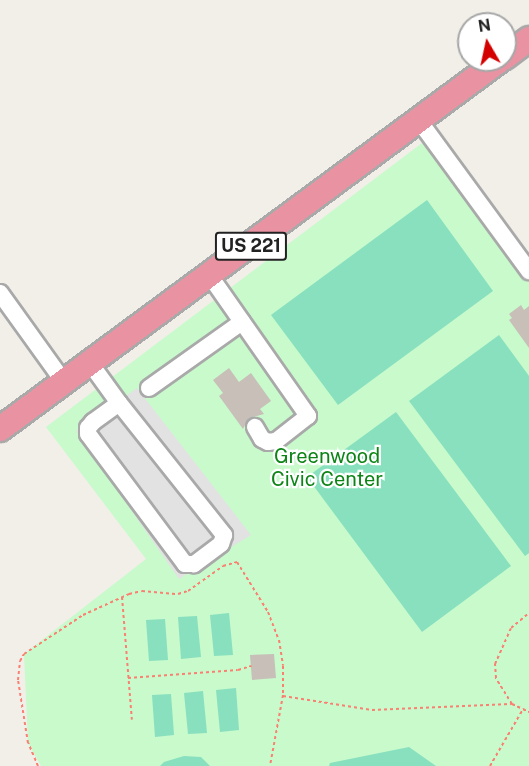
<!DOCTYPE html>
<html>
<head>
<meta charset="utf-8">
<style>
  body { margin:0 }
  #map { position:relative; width:529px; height:766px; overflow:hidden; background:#f2efe9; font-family:"Public Sans",sans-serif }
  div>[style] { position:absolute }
  .park>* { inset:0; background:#c8facc }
  .pitch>* { inset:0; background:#88e0be }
  .parking>* { inset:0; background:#e2e2e2 }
  .building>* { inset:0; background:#c7bfb8 }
  .path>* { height:2px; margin-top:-1px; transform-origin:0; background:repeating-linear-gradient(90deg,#fa8072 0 3px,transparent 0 6px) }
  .roads { filter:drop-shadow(2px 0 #a9a9a9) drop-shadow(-2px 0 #a9a9a9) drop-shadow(0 2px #a9a9a9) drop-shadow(0 -2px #a9a9a9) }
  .minor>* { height:16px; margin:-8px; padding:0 8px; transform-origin:8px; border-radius:8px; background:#fff }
  .highway>* { height:24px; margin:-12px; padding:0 12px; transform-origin:12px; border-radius:12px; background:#e892a2 }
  span { translate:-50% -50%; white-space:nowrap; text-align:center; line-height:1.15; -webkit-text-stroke:4.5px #fff; paint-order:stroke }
  .shield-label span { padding:2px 4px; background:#fff; border:2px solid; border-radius:4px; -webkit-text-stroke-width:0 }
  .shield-label { font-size:18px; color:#222; font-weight:700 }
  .park-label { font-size:20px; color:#0c8416 }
  .north { position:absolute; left:457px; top:12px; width:60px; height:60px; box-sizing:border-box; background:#fff; border:2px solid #a7a7a7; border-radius:50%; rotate:351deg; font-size:16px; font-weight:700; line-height:24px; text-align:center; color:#222 }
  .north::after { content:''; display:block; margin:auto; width:21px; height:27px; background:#d40000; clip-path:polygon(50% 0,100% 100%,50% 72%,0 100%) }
</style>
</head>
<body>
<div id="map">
  <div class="park">
    <i style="clip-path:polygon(430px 137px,529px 272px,529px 766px,41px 766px,28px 743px,24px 654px,146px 559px,46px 427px)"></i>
  </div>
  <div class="pitch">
    <i style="clip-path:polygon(427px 200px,493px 291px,338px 405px,271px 315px)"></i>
    <i style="clip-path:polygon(499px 335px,529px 376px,529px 553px,525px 556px,409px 401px)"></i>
    <i style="clip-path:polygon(396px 412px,511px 566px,422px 632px,307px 477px)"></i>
    <i style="clip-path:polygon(229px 613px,233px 655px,214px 656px,210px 615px)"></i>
    <i style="clip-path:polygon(197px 616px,201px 657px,181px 659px,178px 617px)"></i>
    <i style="clip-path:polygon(165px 619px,168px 660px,149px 661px,146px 620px)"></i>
    <i style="clip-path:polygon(236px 688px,239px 730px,220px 732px,216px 690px)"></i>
    <i style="clip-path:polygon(203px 691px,207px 733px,188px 734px,184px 693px)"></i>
    <i style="clip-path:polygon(171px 694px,174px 735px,155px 737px,152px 695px)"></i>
    <i style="clip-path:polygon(409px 747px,436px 766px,329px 766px,330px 763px)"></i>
    <i style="clip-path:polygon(184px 756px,201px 757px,210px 766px,160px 766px,164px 762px)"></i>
  </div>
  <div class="parking">
    <i style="clip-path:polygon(137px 388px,251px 535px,179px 579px,76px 431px)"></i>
  </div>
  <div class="building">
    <i style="clip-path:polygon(521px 305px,524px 310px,529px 306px,529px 348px,509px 320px,512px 318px,509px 314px)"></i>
    <i style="clip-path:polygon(229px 368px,239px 382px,251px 373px,271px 401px,260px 409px,264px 414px,249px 418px,243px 429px,219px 396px,223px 393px,213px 380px)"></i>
    <i style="clip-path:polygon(274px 654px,276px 678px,252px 680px,250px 655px)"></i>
  </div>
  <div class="path">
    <i style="left:122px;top:597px;width:123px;rotate:85.4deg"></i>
    <i style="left:128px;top:678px;width:110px;rotate:-4.2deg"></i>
    <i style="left:238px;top:670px;width:14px;rotate:-17deg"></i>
    <i style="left:283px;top:696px;width:90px;rotate:8.9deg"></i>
    <i style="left:372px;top:710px;width:140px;rotate:-2.5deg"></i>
    <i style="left:512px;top:704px;width:19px;rotate:25deg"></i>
    <i style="left:512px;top:704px;width:31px;rotate:-122deg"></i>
    <i style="left:496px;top:678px;width:14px;rotate:-94deg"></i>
    <i style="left:495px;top:664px;width:39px;rotate:-66deg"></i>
    <i style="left:511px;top:628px;width:23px;rotate:-40deg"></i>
    <i style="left:38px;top:766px;width:25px;rotate:-113deg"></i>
    <i style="left:28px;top:743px;width:64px;rotate:-99deg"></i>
    <i style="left:18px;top:680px;width:19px;rotate:-84deg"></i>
    <i style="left:20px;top:661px;width:8px;rotate:-60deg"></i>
    <i style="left:24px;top:654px;width:71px;rotate:-33.5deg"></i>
    <i style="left:83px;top:615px;width:51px;rotate:-24.5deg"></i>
    <i style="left:129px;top:594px;width:13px;rotate:-13deg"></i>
    <i style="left:142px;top:591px;width:36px;rotate:5deg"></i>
    <i style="left:178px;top:594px;width:10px;rotate:-17deg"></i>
    <i style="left:188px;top:591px;width:43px;rotate:-35.5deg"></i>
    <i style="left:223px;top:566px;width:15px;rotate:-16deg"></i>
    <i style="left:237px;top:562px;width:59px;rotate:58.2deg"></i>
    <i style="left:268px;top:612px;width:30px;rotate:69deg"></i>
    <i style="left:279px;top:640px;width:26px;rotate:81deg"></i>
    <i style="left:283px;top:666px;width:29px;rotate:90deg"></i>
    <i style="left:283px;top:695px;width:72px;rotate:100.4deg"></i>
    <i style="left:490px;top:766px;width:66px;rotate:-59.9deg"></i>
  </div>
  <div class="roads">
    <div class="minor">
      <i style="left:420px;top:122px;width:185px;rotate:53.8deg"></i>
      <i style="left:210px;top:276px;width:171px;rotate:55deg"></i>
      <i style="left:308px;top:416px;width:41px;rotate:142deg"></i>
      <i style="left:276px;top:441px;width:8px;rotate:173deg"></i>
      <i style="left:268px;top:442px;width:7px;rotate:-153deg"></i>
      <i style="left:262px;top:439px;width:14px;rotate:-120deg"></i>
      <i style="left:0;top:293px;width:110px;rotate:54.3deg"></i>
      <i style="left:90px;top:363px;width:49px;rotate:54.1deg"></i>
      <i style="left:119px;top:403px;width:169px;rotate:51.5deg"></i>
      <i style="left:224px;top:535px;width:9px;rotate:108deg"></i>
      <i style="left:221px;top:544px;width:34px;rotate:143deg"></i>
      <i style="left:194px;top:564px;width:9px;rotate:180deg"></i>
      <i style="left:185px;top:564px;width:162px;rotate:-126.7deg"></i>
      <i style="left:88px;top:434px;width:6px;rotate:-90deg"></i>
      <i style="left:88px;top:428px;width:8px;rotate:-50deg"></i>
      <i style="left:93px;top:422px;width:32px;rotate:-36deg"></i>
      <i style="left:149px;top:388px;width:114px;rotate:-35.4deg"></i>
    </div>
    <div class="highway">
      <i style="left:505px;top:57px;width:30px;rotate:-37deg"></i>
      <i style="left:0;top:429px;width:621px;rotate:-36.43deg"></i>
    </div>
  </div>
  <div class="shield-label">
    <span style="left:251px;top:246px">US 221</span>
  </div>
  <div class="park-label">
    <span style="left:327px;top:468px">Greenwood<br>Civic Center</span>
  </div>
  <div class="north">N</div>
</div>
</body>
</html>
